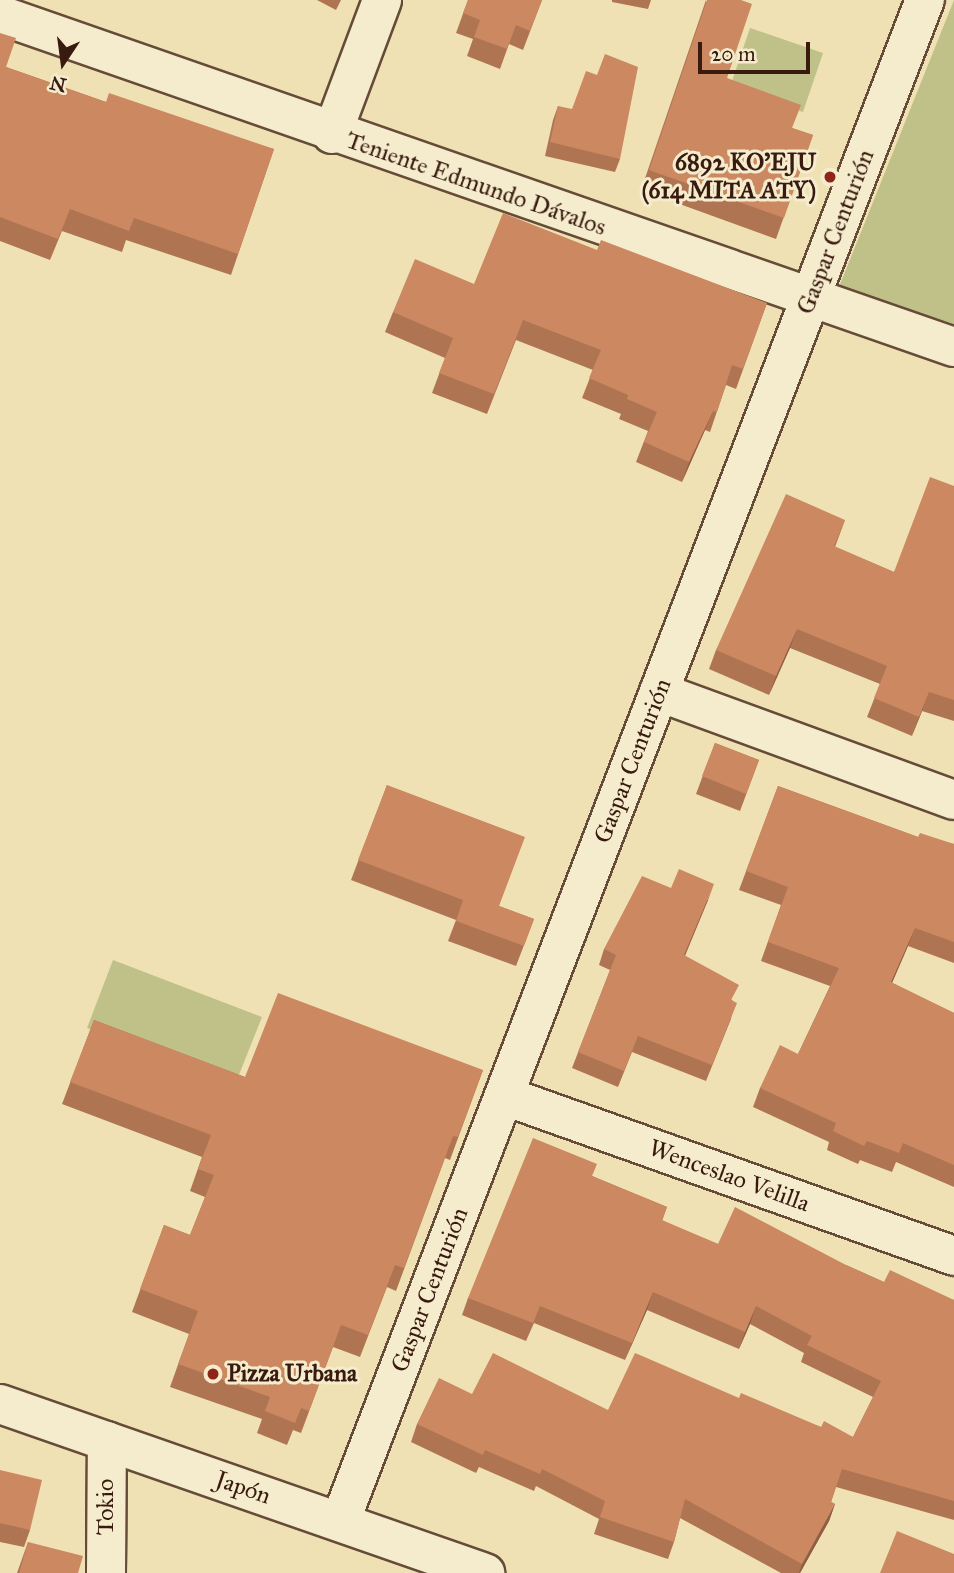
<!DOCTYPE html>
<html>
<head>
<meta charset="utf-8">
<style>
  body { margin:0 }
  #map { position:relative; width:954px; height:1573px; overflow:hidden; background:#efe1b3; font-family:"IM FELL Great Primer",serif }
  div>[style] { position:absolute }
  .green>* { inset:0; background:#c0c188 }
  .roads { filter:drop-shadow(2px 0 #664c38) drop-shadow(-2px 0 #664c38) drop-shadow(0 2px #664c38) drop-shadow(0 -2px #664c38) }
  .minor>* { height:38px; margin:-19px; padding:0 19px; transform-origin:19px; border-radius:19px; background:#f5ecce }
  .wall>* { inset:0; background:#af7553 }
  .shaded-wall>* { inset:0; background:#8e5f44 }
  .building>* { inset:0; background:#cb8861 }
  .dots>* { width:19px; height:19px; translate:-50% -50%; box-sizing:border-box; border:4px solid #f5ecce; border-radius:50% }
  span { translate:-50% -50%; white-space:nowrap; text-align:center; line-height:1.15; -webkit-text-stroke:6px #f5ecce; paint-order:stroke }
  .poi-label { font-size:24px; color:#381a0f; font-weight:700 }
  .right { translate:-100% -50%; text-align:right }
  .left { translate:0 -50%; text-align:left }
  .street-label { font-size:24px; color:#381a0f }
  .north { position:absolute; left:28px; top:28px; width:70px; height:70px; -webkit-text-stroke:5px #f5ecce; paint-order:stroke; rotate:193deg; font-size:19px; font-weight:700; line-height:28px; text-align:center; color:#381a0f }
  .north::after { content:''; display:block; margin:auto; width:24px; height:32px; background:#381a0f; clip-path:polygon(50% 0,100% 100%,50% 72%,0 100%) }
  .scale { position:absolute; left:698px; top:42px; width:112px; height:32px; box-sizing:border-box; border:4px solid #381a0f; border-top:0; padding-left:9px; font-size:21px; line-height:24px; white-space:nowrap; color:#381a0f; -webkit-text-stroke:5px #f5ecce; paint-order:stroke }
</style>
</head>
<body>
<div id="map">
  <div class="green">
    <i style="clip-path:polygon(954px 0,954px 324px,839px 287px)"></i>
    <i style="clip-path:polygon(750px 28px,823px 53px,803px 112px,730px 87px)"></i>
    <i style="clip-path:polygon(113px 960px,262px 1017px,235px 1085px,87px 1028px)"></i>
  </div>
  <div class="roads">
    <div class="minor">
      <i style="left:0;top:15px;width:1010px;rotate:19.19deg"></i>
      <i style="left:332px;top:134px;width:143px;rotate:-69.5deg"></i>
      <i style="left:659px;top:692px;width:314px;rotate:20.1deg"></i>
      <i style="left:505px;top:1096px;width:477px;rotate:19.6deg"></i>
      <i style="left:0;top:1404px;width:514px;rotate:19.21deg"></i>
      <i style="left:340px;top:1522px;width:1631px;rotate:-68.98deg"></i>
      <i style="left:106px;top:1573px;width:132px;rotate:-89.6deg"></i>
    </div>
  </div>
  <div class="wall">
    <i style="clip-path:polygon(317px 0,341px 0,336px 10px)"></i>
    <i style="clip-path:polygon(468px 0,542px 0,523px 50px,509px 44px,500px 69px,467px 56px,473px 39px,456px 33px)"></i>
    <i style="clip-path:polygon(612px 0,651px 0,648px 9px,612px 2px)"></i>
    <i style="clip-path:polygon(706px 0,727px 78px,792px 128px,813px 135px,776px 239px,641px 190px)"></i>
    <i style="clip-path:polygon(0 33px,6px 67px,106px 102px,274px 149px,231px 275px,126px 240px,122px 252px,62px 231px,50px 260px,0 241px)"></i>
    <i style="clip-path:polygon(558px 106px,620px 159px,615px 172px,545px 156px,553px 120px)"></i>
    <i style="clip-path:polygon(597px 250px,767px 303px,736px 389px,726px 385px,710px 432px,705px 430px,682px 482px,636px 462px,648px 431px,619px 419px,621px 414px,582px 398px,593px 370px,516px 340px,487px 414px,432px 393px,445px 358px,385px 332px,393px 312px,474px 284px)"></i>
    <i style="clip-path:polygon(954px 486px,954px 721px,922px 711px,912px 736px,867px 717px,880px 684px,790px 648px,769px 695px,709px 669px,716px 650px,845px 520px,835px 547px,894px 572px)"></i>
    <i style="clip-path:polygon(715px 743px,759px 760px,740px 811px,696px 794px)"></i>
    <i style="clip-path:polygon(387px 785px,499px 906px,534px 919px,516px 966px,448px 941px,456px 920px,351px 880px)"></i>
    <i style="clip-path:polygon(778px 786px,918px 837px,954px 844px,954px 963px,908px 946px,892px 983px,954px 1013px,954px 1187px,896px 1162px,892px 1172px,860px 1160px,858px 1164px,827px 1150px,829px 1142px,753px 1107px,760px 1088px,798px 1054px,830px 986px,761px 961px,781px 905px,739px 890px)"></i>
    <i style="clip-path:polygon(671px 888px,708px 900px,685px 956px,733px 1001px,731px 1019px,706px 1081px,632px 1052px,618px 1087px,572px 1068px,610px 970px,599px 965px,604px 949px)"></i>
    <i style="clip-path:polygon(94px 1020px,245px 1077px,483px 1070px,450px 1160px,445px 1158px,396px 1291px,387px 1287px,360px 1357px,333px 1347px,301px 1433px,293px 1430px,287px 1445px,257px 1433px,262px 1419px,170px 1387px,189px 1334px,132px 1312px,164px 1225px,190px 1235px,205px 1197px,190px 1191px,202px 1157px,62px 1104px)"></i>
    <i style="clip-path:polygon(592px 1176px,667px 1207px,662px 1221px,718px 1244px,846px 1265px,884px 1282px,954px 1300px,954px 1520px,836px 1487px,831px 1502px,835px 1504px,829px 1521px,800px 1573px,781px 1573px,680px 1518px,674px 1542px,668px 1559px,594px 1534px,599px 1519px,536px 1486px,534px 1491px,479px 1467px,476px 1473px,411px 1442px,417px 1424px,472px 1394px,608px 1410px,739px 1398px,821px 1427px,853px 1437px,873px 1397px,801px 1362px,804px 1353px,750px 1324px,739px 1349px,647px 1310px,625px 1360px,534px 1323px,526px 1341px,462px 1315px,468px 1298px)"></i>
    <i style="clip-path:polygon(0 1470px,30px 1530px,24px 1547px,0 1542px)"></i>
    <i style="clip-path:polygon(28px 1542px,78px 1573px,17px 1573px)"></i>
  </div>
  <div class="shaded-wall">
    <i style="clip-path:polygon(713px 411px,705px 430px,682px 482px,689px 462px)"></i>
    <i style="clip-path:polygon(797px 629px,790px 648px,769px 695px,776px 676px)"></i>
    <i style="clip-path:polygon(929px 692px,922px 711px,912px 736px,919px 717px)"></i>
    <i style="clip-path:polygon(714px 884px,708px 900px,678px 971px,684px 955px)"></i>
    <i style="clip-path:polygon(915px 928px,908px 946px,884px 1001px,891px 982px)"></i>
    <i style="clip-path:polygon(653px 1292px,647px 1310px,625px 1360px)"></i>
    <i style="clip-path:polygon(756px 1306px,750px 1324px,739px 1349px,745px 1332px)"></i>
    <i style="clip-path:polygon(835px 1504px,829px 1521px,800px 1573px,799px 1573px,802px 1564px)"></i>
  </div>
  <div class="building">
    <i style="clip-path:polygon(468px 0,542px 0,530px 31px,516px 25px,507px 49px,474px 37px,480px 20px,463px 13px)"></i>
    <i style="clip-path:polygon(707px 0,741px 0,752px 4px,727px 78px,801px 105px,792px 128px,813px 135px,784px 218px,649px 170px)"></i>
    <i style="clip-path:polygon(0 33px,16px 38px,6px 67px,106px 102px,109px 93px,274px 149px,238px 254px,134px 218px,129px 231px,70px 209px,58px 239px,0 217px)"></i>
    <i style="clip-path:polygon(605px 54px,638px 67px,620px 159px,550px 142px,558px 106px,572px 109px,586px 71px,597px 75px)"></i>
    <i style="clip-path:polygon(503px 213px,597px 250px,601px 240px,767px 303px,743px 369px,732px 365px,717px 412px,713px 411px,689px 462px,644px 442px,657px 412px,627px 399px,628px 395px,589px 378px,601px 350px,523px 320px,494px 394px,439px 373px,453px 338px,393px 312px,415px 259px,474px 284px)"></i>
    <i style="clip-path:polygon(930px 477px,954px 486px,954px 700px,929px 692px,919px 717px,874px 698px,887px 666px,797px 629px,776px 676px,716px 650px,786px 494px,845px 520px,834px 546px,894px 572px)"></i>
    <i style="clip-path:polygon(715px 743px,759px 760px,746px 794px,702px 776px)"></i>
    <i style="clip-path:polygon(387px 785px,525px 837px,499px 906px,534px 919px,524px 946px,456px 921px,463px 900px,358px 860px)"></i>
    <i style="clip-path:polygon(778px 786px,918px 837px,920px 833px,954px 844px,954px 942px,915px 928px,891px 982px,954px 1013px,954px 1165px,903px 1143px,899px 1153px,867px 1141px,864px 1146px,833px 1131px,836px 1123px,760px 1088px,780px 1045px,798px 1054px,839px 968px,768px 942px,788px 887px,746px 871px)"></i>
    <i style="clip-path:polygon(679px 869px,714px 884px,684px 955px,739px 985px,731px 1000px,737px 1003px,712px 1065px,638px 1036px,624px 1071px,578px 1052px,616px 955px,604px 949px,642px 876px,671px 888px)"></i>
    <i style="clip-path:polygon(278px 993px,483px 1070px,458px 1137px,453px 1136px,404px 1268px,395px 1265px,368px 1335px,341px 1325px,309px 1411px,301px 1408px,295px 1423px,265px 1411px,270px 1397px,178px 1364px,198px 1311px,140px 1289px,164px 1225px,190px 1235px,214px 1175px,198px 1169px,211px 1135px,70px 1082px,94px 1020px,245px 1077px)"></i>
    <i style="clip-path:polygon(533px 1138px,597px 1164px,592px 1176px,667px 1207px,662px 1220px,718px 1244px,735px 1207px,846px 1265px,884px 1282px,890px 1270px,954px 1300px,954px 1501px,842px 1469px,831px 1502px,835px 1504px,802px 1564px,685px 1499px,674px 1542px,600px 1517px,605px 1501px,542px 1469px,540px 1474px,485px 1450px,483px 1455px,417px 1424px,439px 1378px,472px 1394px,493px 1353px,608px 1410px,635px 1353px,739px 1398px,741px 1393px,821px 1427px,824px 1421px,853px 1437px,881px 1381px,807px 1345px,812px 1336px,756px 1306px,745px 1332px,653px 1292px,632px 1343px,540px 1306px,533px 1323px,468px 1298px)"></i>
    <i style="clip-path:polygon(0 1470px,42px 1480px,30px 1530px,0 1523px)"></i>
    <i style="clip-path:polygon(897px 1531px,954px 1554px,954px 1573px,880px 1573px)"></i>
    <i style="clip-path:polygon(28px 1542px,83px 1556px,78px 1573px,19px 1573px)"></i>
  </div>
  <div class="dots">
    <i style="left:830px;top:177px;background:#8f2418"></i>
    <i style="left:213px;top:1374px;background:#8f2418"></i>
  </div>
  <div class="poi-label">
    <span class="right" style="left:816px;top:177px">6892 KO'EJU<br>(614 MITA ATY)</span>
    <span class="left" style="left:227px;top:1374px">Pizza Urbana</span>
  </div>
  <div class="street-label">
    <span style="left:476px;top:184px;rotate:19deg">Teniente Edmundo Dávalos</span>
    <span style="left:836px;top:232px;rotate:-69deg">Gaspar Centurión</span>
    <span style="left:633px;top:761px;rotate:-69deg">Gaspar Centurión</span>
    <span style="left:729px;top:1176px;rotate:20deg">Wenceslao Velilla</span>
    <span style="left:430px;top:1290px;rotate:-69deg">Gaspar Centurión</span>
    <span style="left:243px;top:1488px;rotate:19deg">Japón</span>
    <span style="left:106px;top:1507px;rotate:-90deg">Tokio</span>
  </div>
  <div class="north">N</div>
  <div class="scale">20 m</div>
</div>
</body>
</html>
